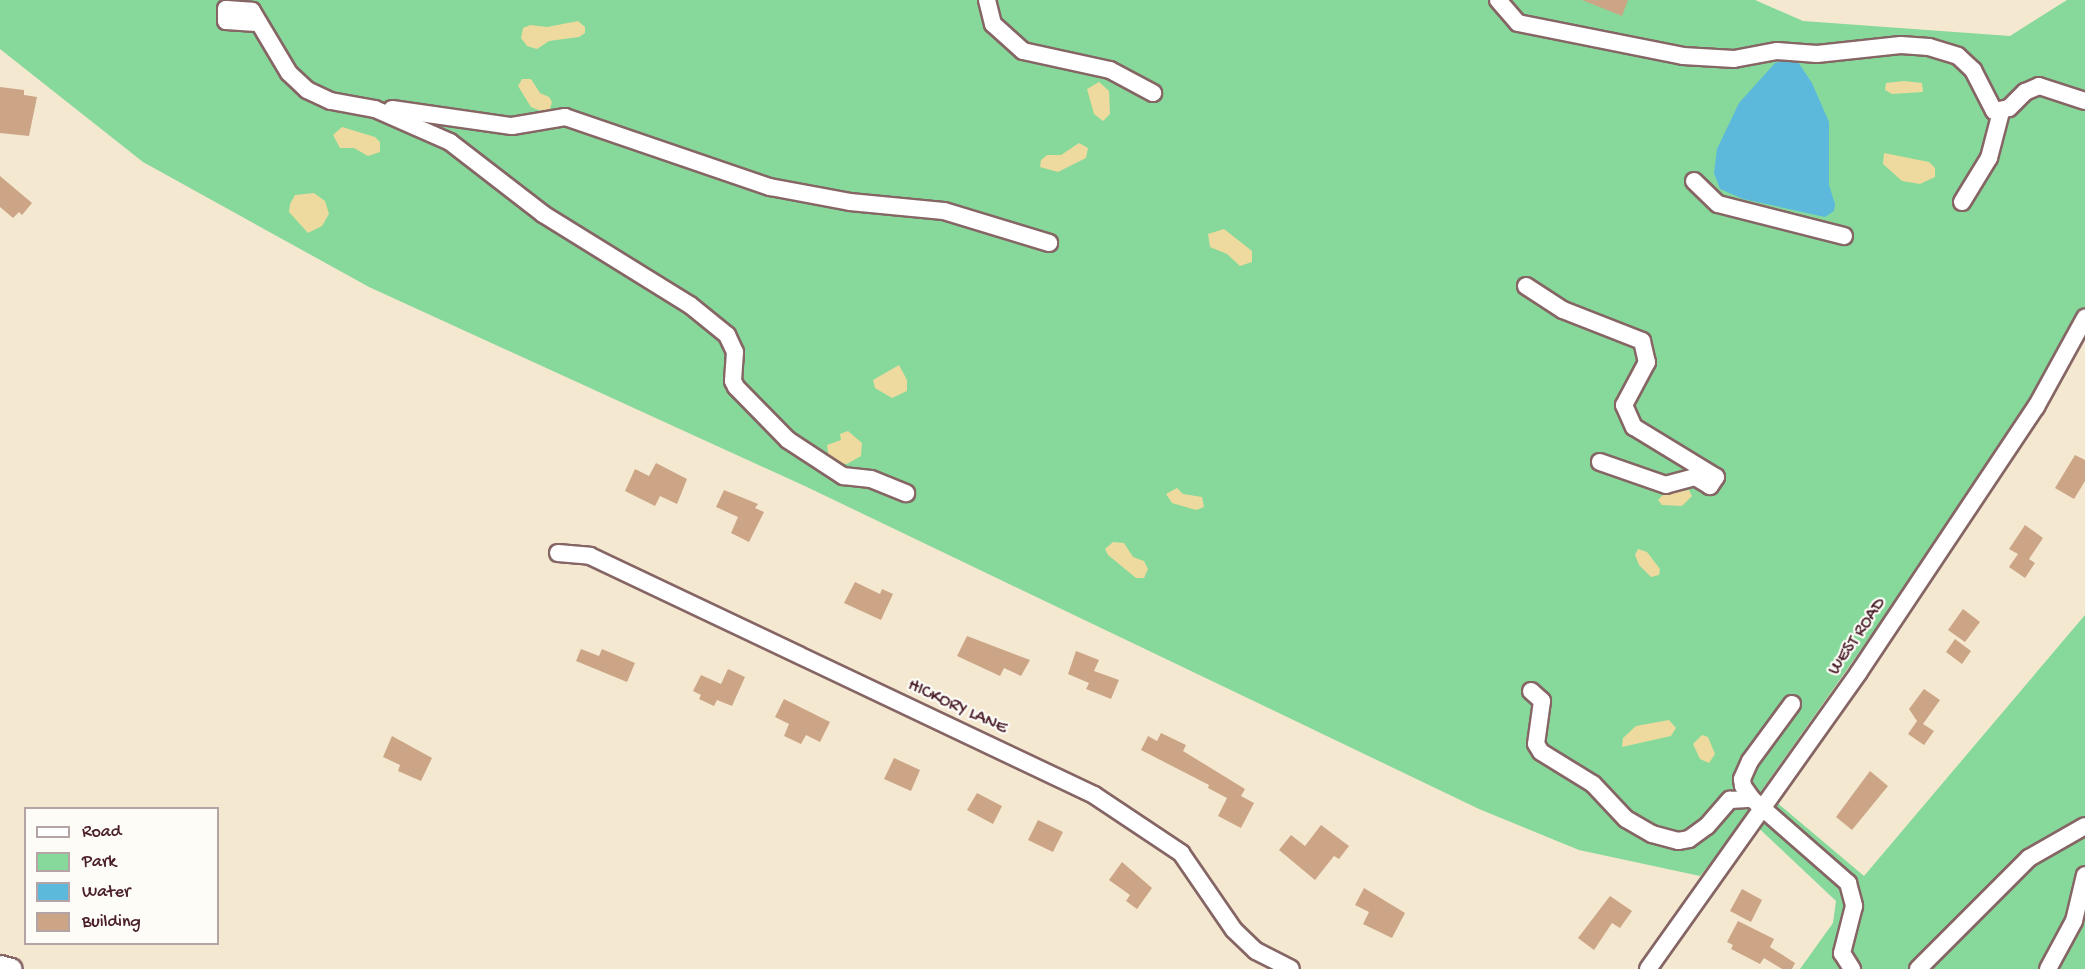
<!DOCTYPE html>
<html>
<head>
<meta charset="utf-8">
<style>
  body { margin:0 }
  #map { position:relative; width:2085px; height:969px; overflow:hidden; background:#f4e8d0; font-family:"Gochi Hand",sans-serif }
  div>[style] { position:absolute }
  .green>* { inset:0; background:#86d99a }
  .sand>* { inset:0; background:#eeda9e }
  .water>* { inset:0; background:#5db9db }
  .building>* { inset:0; background:#cca587 }
  .roads { filter:drop-shadow(2px 0 #866565) drop-shadow(-2px 0 #866565) drop-shadow(0 2px #866565) drop-shadow(0 -2px #866565) }
  .minor>* { height:16px; margin:-8px; padding:0 8px; transform-origin:8px; border-radius:8px; background:#fff }
  .major>* { height:21px; margin:-10.5px; padding:0 10.5px; transform-origin:10.5px; border-radius:10.5px; background:#fff }
  span { translate:-50% -50%; white-space:nowrap; text-align:center; line-height:1.15; -webkit-text-stroke:4.5px #fdfcf7; paint-order:stroke }
  .street-label { font-size:18px; color:#4a1f2b }
  .legend { position:absolute; left:24px; top:807px; width:195px; height:138px; box-sizing:border-box; background:#fdfcf7; border:2px solid #b5a4a5; margin:0; padding:8px 10px; list-style:none; font-size:18px; color:#4a1f2b }
  .legend li { display:flex; align-items:center; gap:12px; height:30px }
  .legend b { width:30px; border:2px solid #b5a4a5 }
</style>
</head>
<body>
<div id="map">
  <div class="green">
    <i style="clip-path:polygon(0 0,1755px 0,1803px 21px,2010px 36px,2067px 0,2085px 0,2085px 308px,2018px 427px,1762px 790px,1864px 876px,2085px 615px,2085px 969px,1800px 969px,1833px 923px,1836px 901px,1748px 818px,1700px 876px,1579px 850px,1479px 809px,809px 488px,369px 287px,143px 162px,0 49px)"></i>
  </div>
  <div class="sand">
    <i style="clip-path:polygon(578px 21px,585px 27px,585px 33px,579px 37px,549px 41px,537px 49px,527px 46px,521px 38px,523px 28px,530px 25px,547px 27px)"></i>
    <i style="clip-path:polygon(522px 79px,531px 79px,540px 93px,549px 97px,552px 102px,550px 109px,543px 112px,531px 107px,518px 86px)"></i>
    <i style="clip-path:polygon(1904px 81px,1922px 83px,1923px 92px,1892px 94px,1885px 90px,1886px 83px)"></i>
    <i style="clip-path:polygon(1099px 82px,1109px 91px,1110px 114px,1103px 121px,1094px 114px,1087px 89px)"></i>
    <i style="clip-path:polygon(342px 127px,375px 137px,380px 142px,380px 152px,368px 156px,354px 148px,340px 148px,333px 135px)"></i>
    <i style="clip-path:polygon(1079px 143px,1088px 148px,1086px 158px,1058px 172px,1040px 167px,1041px 160px,1047px 155px,1061px 155px)"></i>
    <i style="clip-path:polygon(1884px 153px,1929px 162px,1935px 168px,1935px 177px,1920px 184px,1902px 181px,1883px 164px)"></i>
    <i style="clip-path:polygon(314px 193px,325px 201px,329px 214px,322px 226px,308px 233px,289px 212px,290px 204px,295px 195px)"></i>
    <i style="clip-path:polygon(1224px 229px,1252px 251px,1252px 262px,1240px 266px,1227px 254px,1210px 247px,1208px 234px)"></i>
    <i style="clip-path:polygon(899px 365px,907px 380px,907px 391px,892px 398px,875px 388px,873px 380px)"></i>
    <i style="clip-path:polygon(848px 431px,862px 443px,861px 456px,847px 464px,835px 463px,829px 459px,827px 445px,841px 440px,840px 434px)"></i>
    <i style="clip-path:polygon(1177px 488px,1183px 494px,1202px 497px,1204px 507px,1196px 510px,1172px 503px,1166px 494px)"></i>
    <i style="clip-path:polygon(1689px 490px,1692px 496px,1682px 506px,1662px 505px,1658px 500px,1664px 494px)"></i>
    <i style="clip-path:polygon(1113px 542px,1124px 543px,1133px 557px,1144px 561px,1148px 569px,1144px 578px,1136px 578px,1108px 555px,1105px 549px)"></i>
    <i style="clip-path:polygon(1638px 549px,1647px 552px,1660px 569px,1659px 575px,1651px 577px,1639px 565px,1635px 555px)"></i>
    <i style="clip-path:polygon(1669px 720px,1676px 728px,1671px 736px,1622px 747px,1623px 738px,1636px 726px)"></i>
    <i style="clip-path:polygon(1702px 735px,1708px 737px,1715px 754px,1709px 763px,1700px 759px,1693px 744px)"></i>
  </div>
  <div class="water">
    <i style="clip-path:polygon(1788px 59px,1798px 62px,1812px 83px,1829px 122px,1829px 185px,1835px 204px,1834px 211px,1825px 217px,1743px 199px,1720px 189px,1714px 173px,1717px 149px,1739px 103px,1775px 63px)"></i>
  </div>
  <div class="building">
    <i style="clip-path:polygon(1582px 0,1628px 0,1622px 16px)"></i>
    <i style="clip-path:polygon(0 87px,24px 90px,24px 95px,37px 97px,29px 136px,0 133px)"></i>
    <i style="clip-path:polygon(0 176px,32px 203px,22px 215px,19px 212px,13px 218px,0 207px)"></i>
    <i style="clip-path:polygon(2075px 455px,2085px 460px,2085px 481px,2074px 499px,2055px 488px)"></i>
    <i style="clip-path:polygon(656px 463px,687px 479px,677px 504px,660px 496px,655px 506px,625px 491px,635px 469px,649px 476px)"></i>
    <i style="clip-path:polygon(724px 490px,758px 504px,755px 508px,764px 512px,749px 542px,731px 533px,738px 517px,716px 507px)"></i>
    <i style="clip-path:polygon(2025px 525px,2043px 538px,2029px 559px,2035px 563px,2025px 578px,2009px 567px,2018px 554px,2009px 549px)"></i>
    <i style="clip-path:polygon(855px 582px,880px 594px,882px 589px,893px 594px,881px 620px,844px 603px)"></i>
    <i style="clip-path:polygon(1963px 609px,1980px 622px,1965px 642px,1948px 630px)"></i>
    <i style="clip-path:polygon(967px 636px,1030px 660px,1021px 676px,1004px 668px,1000px 676px,957px 656px)"></i>
    <i style="clip-path:polygon(1955px 639px,1971px 651px,1962px 664px,1946px 652px)"></i>
    <i style="clip-path:polygon(581px 649px,599px 656px,602px 649px,635px 663px,627px 682px,576px 661px)"></i>
    <i style="clip-path:polygon(1076px 651px,1099px 660px,1094px 671px,1119px 680px,1111px 699px,1086px 689px,1089px 683px,1068px 674px)"></i>
    <i style="clip-path:polygon(728px 669px,745px 677px,732px 706px,717px 700px,714px 706px,699px 699px,701px 695px,693px 691px,701px 675px,721px 684px)"></i>
    <i style="clip-path:polygon(1924px 689px,1940px 700px,1923px 724px,1934px 731px,1924px 745px,1908px 734px,1917px 721px,1909px 709px)"></i>
    <i style="clip-path:polygon(784px 699px,830px 722px,820px 742px,806px 735px,801px 744px,784px 736px,789px 724px,775px 717px)"></i>
    <i style="clip-path:polygon(1161px 733px,1186px 745px,1183px 751px,1245px 789px,1241px 796px,1254px 803px,1241px 828px,1218px 816px,1227px 798px,1208px 788px,1209px 785px,1141px 750px,1148px 736px,1157px 741px)"></i>
    <i style="clip-path:polygon(392px 736px,432px 758px,421px 781px,398px 771px,400px 765px,383px 757px)"></i>
    <i style="clip-path:polygon(894px 758px,920px 770px,911px 791px,884px 779px)"></i>
    <i style="clip-path:polygon(1870px 771px,1888px 786px,1852px 830px,1836px 817px)"></i>
    <i style="clip-path:polygon(977px 793px,1002px 806px,993px 824px,967px 810px)"></i>
    <i style="clip-path:polygon(1038px 820px,1063px 832px,1053px 852px,1028px 840px)"></i>
    <i style="clip-path:polygon(1321px 825px,1349px 846px,1339px 859px,1334px 856px,1315px 880px,1279px 850px,1291px 835px,1305px 846px)"></i>
    <i style="clip-path:polygon(1122px 862px,1152px 888px,1137px 909px,1126px 901px,1130px 895px,1109px 880px)"></i>
    <i style="clip-path:polygon(1364px 888px,1405px 913px,1392px 938px,1363px 924px,1369px 912px,1355px 905px)"></i>
    <i style="clip-path:polygon(1742px 889px,1762px 900px,1751px 922px,1730px 911px)"></i>
    <i style="clip-path:polygon(1610px 896px,1632px 911px,1620px 928px,1612px 923px,1594px 950px,1578px 938px)"></i>
    <i style="clip-path:polygon(1738px 921px,1774px 939px,1770px 947px,1795px 963px,1792px 969px,1782px 969px,1764px 958px,1760px 964px,1731px 949px,1733px 945px,1727px 942px)"></i>
  </div>
  <div class="roads">
    <div class="minor">
      <i style="left:987px;top:0;width:25px;rotate:76deg"></i>
      <i style="left:993px;top:24px;width:40px;rotate:42deg"></i>
      <i style="left:1023px;top:51px;width:89px;rotate:12.3deg"></i>
      <i style="left:1110px;top:70px;width:49px;rotate:28.1deg"></i>
      <i style="left:1498px;top:0;width:30px;rotate:49deg"></i>
      <i style="left:1518px;top:23px;width:168px;rotate:11.3deg"></i>
      <i style="left:1683px;top:56px;width:51px;rotate:3.4deg"></i>
      <i style="left:1734px;top:59px;width:44px;rotate:-10.5deg"></i>
      <i style="left:1777px;top:51px;width:40px;rotate:4.3deg"></i>
      <i style="left:1817px;top:54px;width:84px;rotate:-6.1deg"></i>
      <i style="left:1901px;top:45px;width:28px;rotate:4deg"></i>
      <i style="left:1929px;top:47px;width:30px;rotate:17deg"></i>
      <i style="left:1958px;top:56px;width:21px;rotate:43deg"></i>
      <i style="left:1973px;top:70px;width:46px;rotate:62.9deg"></i>
      <i style="left:1994px;top:111px;width:15px;rotate:-11deg"></i>
      <i style="left:2009px;top:108px;width:23px;rotate:-45deg"></i>
      <i style="left:2025px;top:92px;width:15px;rotate:-23deg"></i>
      <i style="left:2039px;top:86px;width:48px;rotate:18.1deg"></i>
      <i style="left:256px;top:23px;width:30px;rotate:-176deg"></i>
      <i style="left:226px;top:21px;width:12px;rotate:-90deg"></i>
      <i style="left:226px;top:9px;width:26px;rotate:4deg"></i>
      <i style="left:252px;top:11px;width:72px;rotate:59.2deg"></i>
      <i style="left:289px;top:73px;width:25px;rotate:43deg"></i>
      <i style="left:307px;top:90px;width:26px;rotate:25deg"></i>
      <i style="left:331px;top:101px;width:45px;rotate:10.3deg"></i>
      <i style="left:375px;top:109px;width:82px;rotate:23.7deg"></i>
      <i style="left:450px;top:142px;width:118px;rotate:37.7deg"></i>
      <i style="left:543px;top:214px;width:173px;rotate:31.8deg"></i>
      <i style="left:690px;top:305px;width:48px;rotate:39deg"></i>
      <i style="left:727px;top:335px;width:19px;rotate:65deg"></i>
      <i style="left:735px;top:352px;width:29px;rotate:94deg"></i>
      <i style="left:733px;top:381px;width:7px;rotate:63deg"></i>
      <i style="left:736px;top:387px;width:74px;rotate:45.5deg"></i>
      <i style="left:788px;top:440px;width:66px;rotate:33.2deg"></i>
      <i style="left:843px;top:476px;width:28px;rotate:6deg"></i>
      <i style="left:871px;top:479px;width:38px;rotate:22deg"></i>
      <i style="left:392px;top:109px;width:121px;rotate:8.1deg"></i>
      <i style="left:512px;top:126px;width:54px;rotate:-9.6deg"></i>
      <i style="left:565px;top:117px;width:217px;rotate:18.9deg"></i>
      <i style="left:770px;top:187px;width:81px;rotate:10.6deg"></i>
      <i style="left:850px;top:202px;width:94px;rotate:5.5deg"></i>
      <i style="left:944px;top:211px;width:110px;rotate:16.9deg"></i>
      <i style="left:1694px;top:181px;width:33px;rotate:44deg"></i>
      <i style="left:1718px;top:204px;width:130px;rotate:14.3deg"></i>
      <i style="left:1962px;top:202px;width:52px;rotate:-58.5deg"></i>
      <i style="left:1989px;top:158px;width:48px;rotate:-75.4deg"></i>
      <i style="left:1526px;top:286px;width:44px;rotate:33deg"></i>
      <i style="left:1563px;top:310px;width:85px;rotate:21.4deg"></i>
      <i style="left:1642px;top:341px;width:22px;rotate:77deg"></i>
      <i style="left:1647px;top:362px;width:49px;rotate:118.1deg"></i>
      <i style="left:1624px;top:405px;width:24px;rotate:66deg"></i>
      <i style="left:1634px;top:427px;width:96px;rotate:31.4deg"></i>
      <i style="left:1716px;top:477px;width:11px;rotate:124deg"></i>
      <i style="left:1710px;top:486px;width:17px;rotate:-149deg"></i>
      <i style="left:1695px;top:477px;width:30px;rotate:165deg"></i>
      <i style="left:1666px;top:485px;width:70px;rotate:-160.8deg"></i>
      <i style="left:558px;top:553px;width:32px;rotate:5deg"></i>
      <i style="left:590px;top:556px;width:558px;rotate:25.37deg"></i>
      <i style="left:1094px;top:795px;width:105px;rotate:33.7deg"></i>
      <i style="left:1181px;top:853px;width:93px;rotate:55.5deg"></i>
      <i style="left:1234px;top:930px;width:30px;rotate:44deg"></i>
      <i style="left:1256px;top:951px;width:39px;rotate:27deg"></i>
      <i style="left:1531px;top:691px;width:15px;rotate:42deg"></i>
      <i style="left:1542px;top:701px;width:43px;rotate:97.9deg"></i>
      <i style="left:1536px;top:744px;width:9px;rotate:58deg"></i>
      <i style="left:1541px;top:752px;width:61px;rotate:31.6deg"></i>
      <i style="left:1593px;top:784px;width:48px;rotate:46.7deg"></i>
      <i style="left:1626px;top:819px;width:30px;rotate:30deg"></i>
      <i style="left:1652px;top:834px;width:27px;rotate:15deg"></i>
      <i style="left:1678px;top:841px;width:11px;rotate:-10deg"></i>
      <i style="left:1689px;top:839px;width:22px;rotate:-36deg"></i>
      <i style="left:1707px;top:826px;width:35px;rotate:-49deg"></i>
      <i style="left:1730px;top:800px;width:22px;rotate:-3deg"></i>
      <i style="left:1792px;top:704px;width:71px;rotate:126.4deg"></i>
      <i style="left:1750px;top:761px;width:20px;rotate:114deg"></i>
      <i style="left:1742px;top:779px;width:7px;rotate:82deg"></i>
      <i style="left:1743px;top:786px;width:16px;rotate:55deg"></i>
      <i style="left:1752px;top:799px;width:128px;rotate:41.2deg"></i>
      <i style="left:1848px;top:883px;width:24px;rotate:75deg"></i>
      <i style="left:1854px;top:906px;width:49px;rotate:104.3deg"></i>
      <i style="left:1842px;top:953px;width:19px;rotate:58deg"></i>
      <i style="left:1648px;top:969px;width:364px;rotate:-54.6deg"></i>
      <i style="left:1859px;top:672px;width:319px;rotate:-56.3deg"></i>
      <i style="left:2036px;top:407px;width:102px;rotate:-61.2deg"></i>
      <i style="left:1918px;top:969px;width:157px;rotate:-45deg"></i>
      <i style="left:2029px;top:858px;width:64px;rotate:-29.7deg"></i>
      <i style="left:2048px;top:969px;width:55px;rotate:-61.6deg"></i>
      <i style="left:2074px;top:921px;width:47px;rotate:-76.6deg"></i>
    </div>
    <div class="major">
      <i style="left:0;top:966px;width:11px;rotate:15deg"></i>
    </div>
  </div>
  <div class="street-label">
    <span style="left:1858px;top:637px;rotate:-56deg">WEST ROAD</span>
    <span style="left:957px;top:708px;rotate:25deg">HICKORY LANE</span>
  </div>
  <ul class="legend">
  <li><b style="height:8px;background:#fff"></b>Road</li>
  <li><b style="height:16px;background:#86d99a"></b>Park</li>
  <li><b style="height:16px;background:#5db9db"></b>Water</li>
  <li><b style="height:16px;background:#cca587"></b>Building</li>
  </ul>
</div>
</body>
</html>
